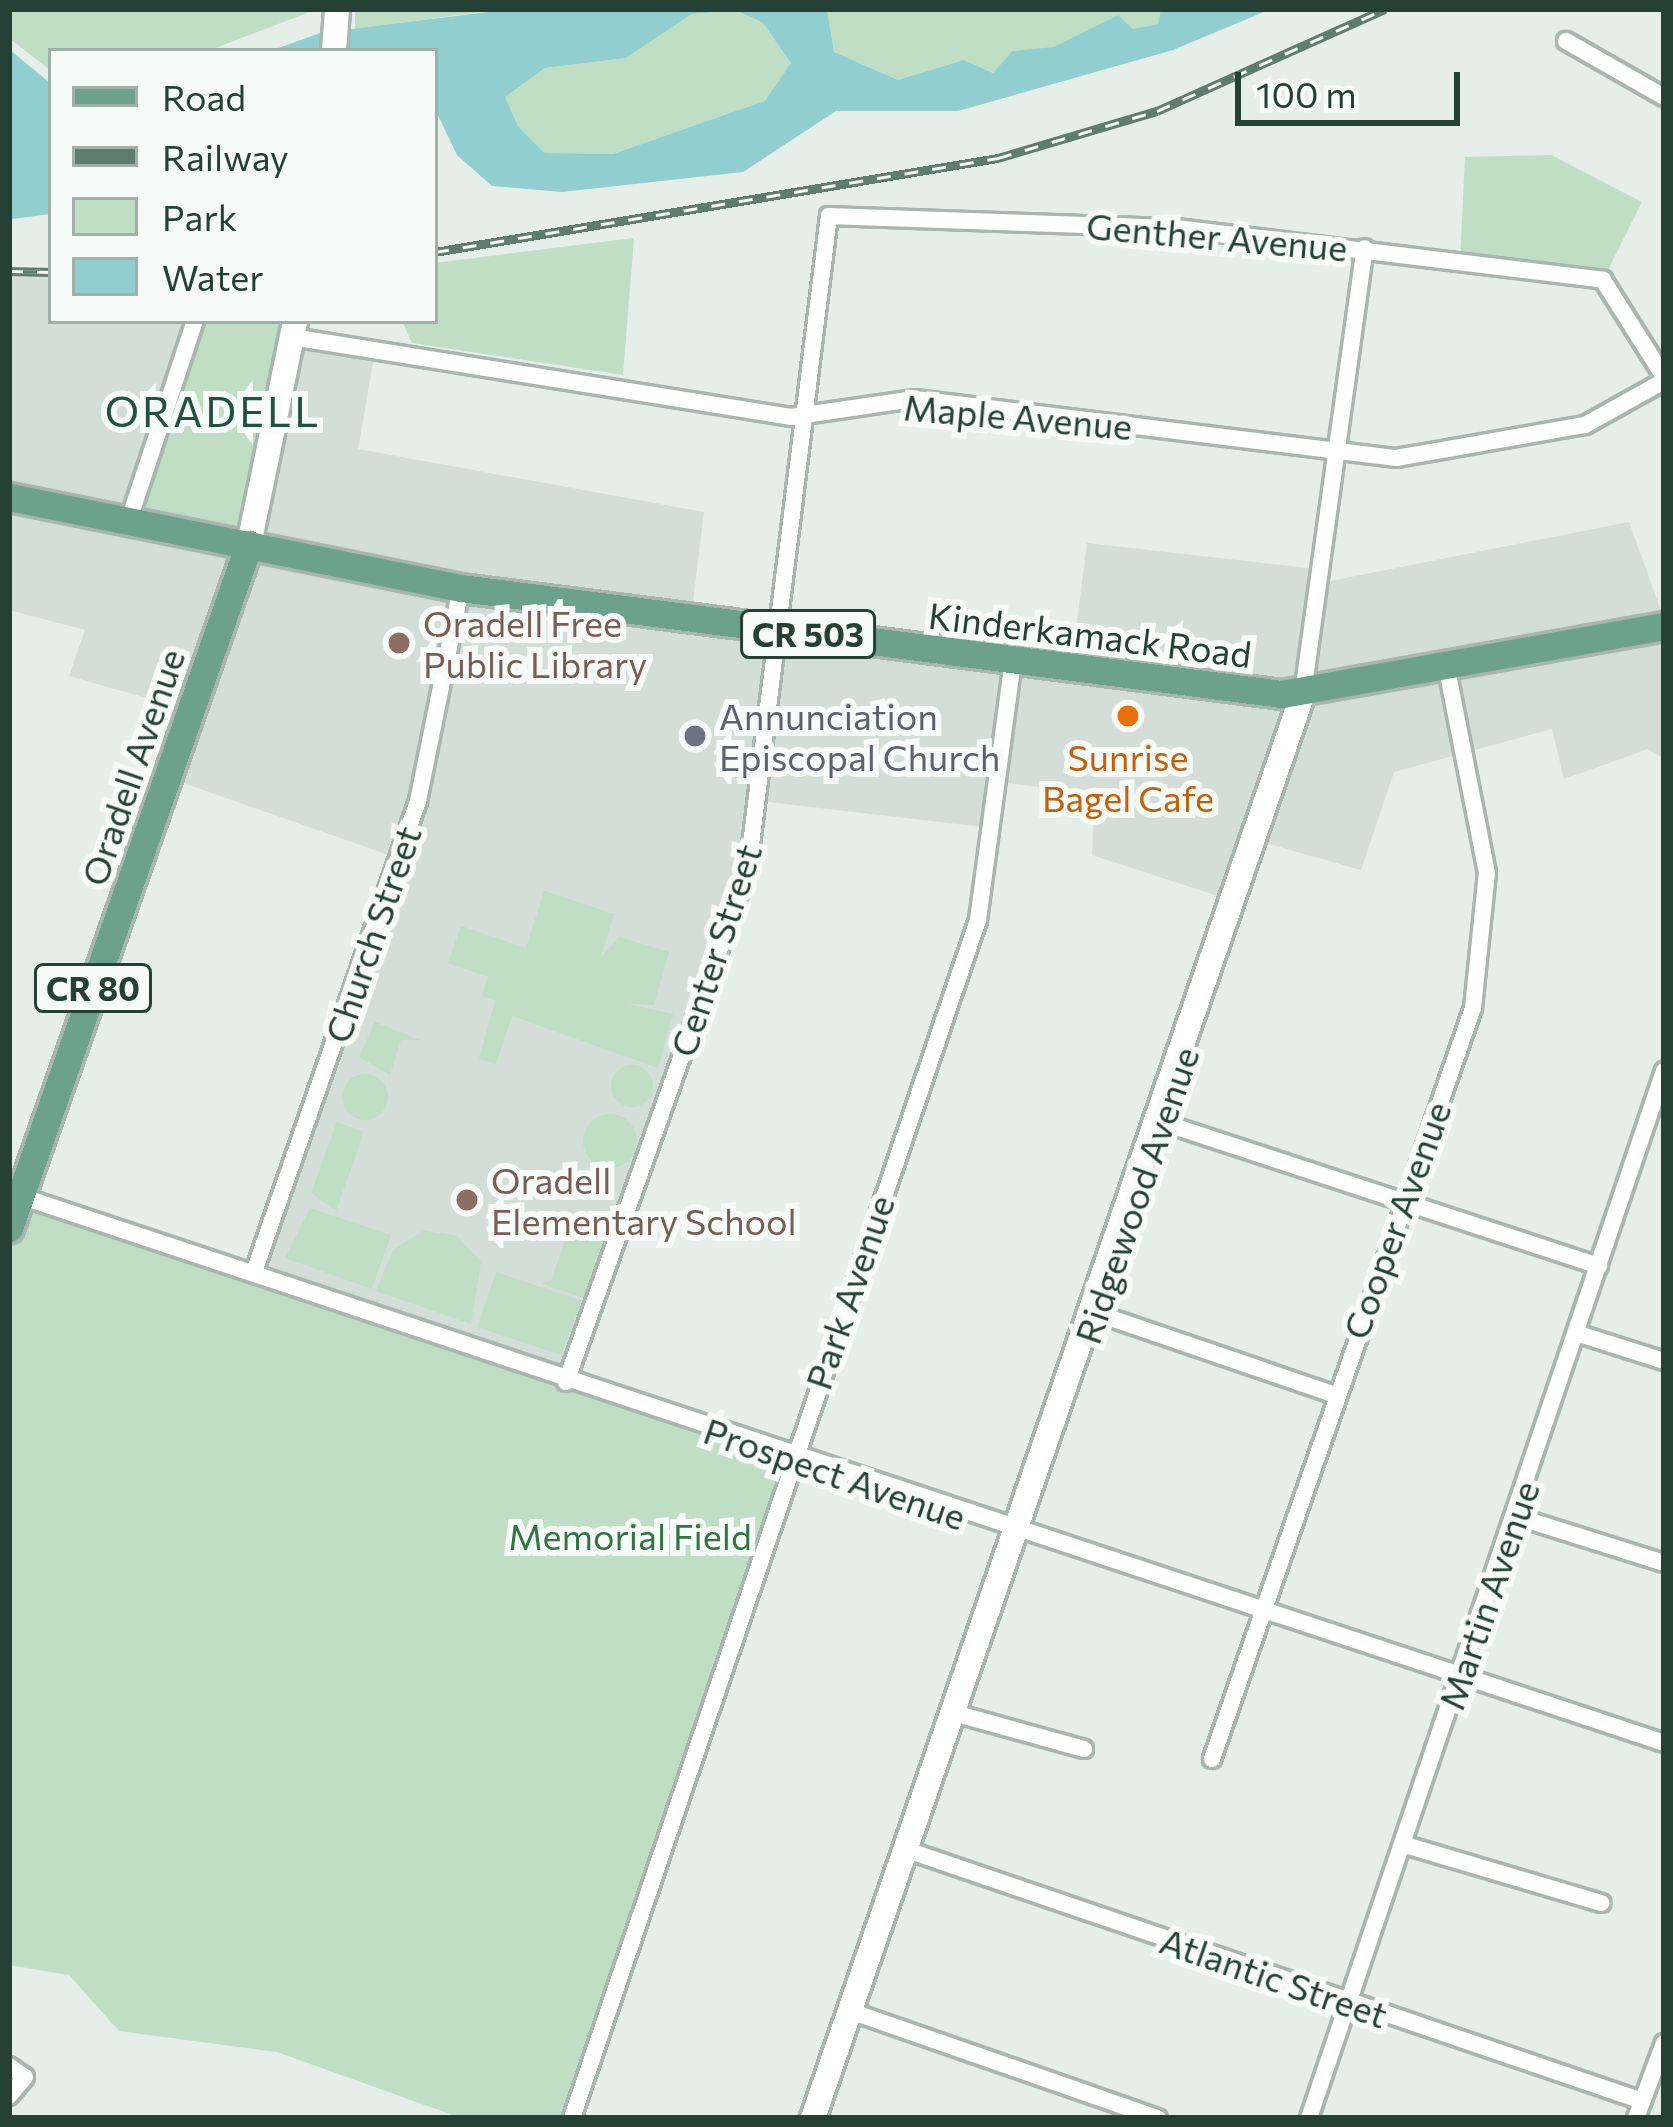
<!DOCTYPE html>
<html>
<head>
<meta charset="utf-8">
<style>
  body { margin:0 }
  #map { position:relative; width:1673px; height:2127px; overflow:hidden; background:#e5eee9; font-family:Commissioner,sans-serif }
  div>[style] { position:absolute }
  .built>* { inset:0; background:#d3ded8 }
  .green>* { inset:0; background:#bfdec4 }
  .round { border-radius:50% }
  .water>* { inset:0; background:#90ced0 }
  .roads { filter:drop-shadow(3px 0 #a8b6af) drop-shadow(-3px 0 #a8b6af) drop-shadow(0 3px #a8b6af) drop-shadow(0 -3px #a8b6af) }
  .street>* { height:16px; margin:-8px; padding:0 8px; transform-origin:8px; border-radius:8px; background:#fff }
  .secondary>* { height:24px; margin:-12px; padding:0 12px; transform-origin:12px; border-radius:12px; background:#fff }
  .primary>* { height:27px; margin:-13.5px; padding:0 13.5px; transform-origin:13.5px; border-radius:13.5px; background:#6ca28d }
  .rail>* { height:9px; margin-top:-4.5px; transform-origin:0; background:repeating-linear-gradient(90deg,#f6faf8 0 14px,#607b70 0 28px); box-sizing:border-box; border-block:3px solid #607b70 }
  .dots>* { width:33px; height:33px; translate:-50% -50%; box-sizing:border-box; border:6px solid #f6faf8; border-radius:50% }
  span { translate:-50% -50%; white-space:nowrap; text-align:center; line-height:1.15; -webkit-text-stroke:12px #f6faf8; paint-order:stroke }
  .shield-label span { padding:3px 9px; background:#f6faf8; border:3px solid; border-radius:9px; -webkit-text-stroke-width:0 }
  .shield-label { font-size:33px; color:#254035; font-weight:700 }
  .street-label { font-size:36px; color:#254035 }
  .education-label { font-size:36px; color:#785e54 }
  .left { translate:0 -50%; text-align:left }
  .worship-label { font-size:36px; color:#5b616d }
  .food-label { font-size:36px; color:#c56008 }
  .park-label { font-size:36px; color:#307542 }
  .quarter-label { font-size:42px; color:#215140; letter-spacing:3px }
  .frame { position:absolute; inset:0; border:12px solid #254035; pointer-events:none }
  .legend { position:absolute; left:48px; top:48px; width:390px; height:276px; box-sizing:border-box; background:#f6faf8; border:3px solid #a2b0aa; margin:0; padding:15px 21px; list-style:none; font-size:36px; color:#254035 }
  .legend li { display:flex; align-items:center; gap:24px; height:60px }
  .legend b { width:60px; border:3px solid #a2b0aa }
  .scale { position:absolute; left:1235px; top:72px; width:225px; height:54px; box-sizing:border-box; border:6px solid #254035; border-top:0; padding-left:15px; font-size:36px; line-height:42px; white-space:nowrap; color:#254035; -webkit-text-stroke:9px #f6faf8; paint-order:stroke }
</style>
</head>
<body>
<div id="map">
  <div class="built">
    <i style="clip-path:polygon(9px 272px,51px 275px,51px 321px,195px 321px,375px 351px,358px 449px,704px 512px,691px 619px,1071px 668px,1087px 543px,1326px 570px,1325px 582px,1629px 522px,1664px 619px,1664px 759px,1648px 749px,1564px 779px,1552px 729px,1394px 772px,1361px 870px,1255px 840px,1236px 902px,1092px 855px,1095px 794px,998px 782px,991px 828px,759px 801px,748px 869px,566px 1382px,254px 1272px,400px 859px,166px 777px,189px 710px,69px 676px,85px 630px,9px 610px)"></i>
  </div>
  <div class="green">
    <i style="clip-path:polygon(9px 9px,315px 9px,315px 10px,208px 51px,51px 51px,51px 71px,9px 38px)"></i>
    <i style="clip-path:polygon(355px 9px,504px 9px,355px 29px)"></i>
    <i style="clip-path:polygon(827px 9px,1161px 9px,1158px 24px,1133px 29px,1118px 15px,1055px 47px,1012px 51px,993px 73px,964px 60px,898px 80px,834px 52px)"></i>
    <i style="clip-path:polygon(736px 10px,763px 23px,791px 63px,766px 101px,613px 154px,545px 153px,518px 126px,504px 96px,545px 68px,626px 58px,692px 14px)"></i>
    <i style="clip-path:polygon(1551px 155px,1642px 202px,1603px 280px,1460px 262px,1465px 157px)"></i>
    <i style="clip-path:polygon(634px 238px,623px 375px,412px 343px,402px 321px,435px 321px,435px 263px)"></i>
    <i style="clip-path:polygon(195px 321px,295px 321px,249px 543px,130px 517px)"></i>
    <i style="clip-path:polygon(544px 891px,614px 914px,601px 957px,619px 937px,669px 952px,654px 1005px,627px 1004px,673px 1014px,658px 1068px,512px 1016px,496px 1064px,479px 1059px,495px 1001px,482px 996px,488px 977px,448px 963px,461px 926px,526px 948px)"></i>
    <i style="clip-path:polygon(375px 1022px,420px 1040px,401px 1040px,390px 1075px,359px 1057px)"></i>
    <i class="round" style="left:611px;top:1065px;width:42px;height:42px"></i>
    <i class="round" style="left:342px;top:1074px;width:46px;height:46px"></i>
    <i class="round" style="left:583px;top:1114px;width:54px;height:54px"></i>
    <i style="clip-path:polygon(337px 1122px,364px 1132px,336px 1211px,311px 1193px)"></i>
    <i style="clip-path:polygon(20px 1196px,791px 1458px,572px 2118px,461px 2118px,277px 2052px,119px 2031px,69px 1975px,9px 1965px,9px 1228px)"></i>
    <i style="clip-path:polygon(310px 1208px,391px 1235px,372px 1289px,285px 1258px)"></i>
    <i style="clip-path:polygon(575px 1211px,609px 1223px,584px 1298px,540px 1283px,551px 1281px)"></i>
    <i style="clip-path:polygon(423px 1231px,456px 1235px,481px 1262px,471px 1324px,376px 1291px,393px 1250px)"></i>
    <i style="clip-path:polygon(496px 1272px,582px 1301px,561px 1355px,477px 1327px)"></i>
  </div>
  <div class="water">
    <i style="clip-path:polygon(evenodd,512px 9px,827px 9px,834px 52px,898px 80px,964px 60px,993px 73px,1012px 51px,1054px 47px,1118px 15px,1133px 29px,1158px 24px,1161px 9px,1271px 9px,1173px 50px,958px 111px,836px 111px,743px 172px,562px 192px,492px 186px,457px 155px,435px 109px,435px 51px,270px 51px,320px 33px,512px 9px,736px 10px,763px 23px,791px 63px,765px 101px,613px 154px,545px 153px,518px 126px,505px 97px,545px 68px,626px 58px,692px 14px,736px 10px)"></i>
    <i style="clip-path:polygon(9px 49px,51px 84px,51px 214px,12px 219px)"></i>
  </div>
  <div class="roads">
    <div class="street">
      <i style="left:1566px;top:41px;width:113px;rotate:29.7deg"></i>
      <i style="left:292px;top:337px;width:505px;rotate:9.11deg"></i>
      <i style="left:791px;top:417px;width:125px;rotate:-8.3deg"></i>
      <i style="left:915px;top:399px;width:485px;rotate:7deg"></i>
      <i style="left:1396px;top:458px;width:192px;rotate:-9.9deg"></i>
      <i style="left:1585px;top:425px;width:90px;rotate:-29.1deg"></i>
      <i style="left:130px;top:517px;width:206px;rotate:-71.7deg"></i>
      <i style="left:1303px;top:693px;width:449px;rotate:-82.1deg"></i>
      <i style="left:1161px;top:1122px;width:461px;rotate:18.2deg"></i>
      <i style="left:14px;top:1194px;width:1739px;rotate:18.4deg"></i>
      <i style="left:254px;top:1272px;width:499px;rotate:-70.8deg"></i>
      <i style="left:418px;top:801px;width:217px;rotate:-78.6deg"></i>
      <i style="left:1096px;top:1313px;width:250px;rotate:18.9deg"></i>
      <i style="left:1576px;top:1333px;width:92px;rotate:17.7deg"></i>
      <i style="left:566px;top:1382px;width:544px;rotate:-70.47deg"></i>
      <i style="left:748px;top:869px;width:658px;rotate:-82.93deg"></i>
      <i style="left:829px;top:216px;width:347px;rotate:2deg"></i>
      <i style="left:1176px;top:228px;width:430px;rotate:6.9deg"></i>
      <i style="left:1603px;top:280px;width:115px;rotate:57.8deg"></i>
      <i style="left:1515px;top:1516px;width:156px;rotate:17.5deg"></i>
      <i style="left:954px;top:1713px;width:135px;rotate:15.5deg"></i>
      <i style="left:1212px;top:1759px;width:795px;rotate:-70.84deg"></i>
      <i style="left:1473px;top:1008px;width:136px;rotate:-84.1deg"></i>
      <i style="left:1487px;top:873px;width:207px;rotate:-101.1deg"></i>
      <i style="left:1402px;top:1844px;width:208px;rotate:16.5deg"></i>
      <i style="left:907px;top:1850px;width:777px;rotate:18.85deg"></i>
      <i style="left:850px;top:2011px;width:326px;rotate:19.2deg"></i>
      <i style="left:9px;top:2066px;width:19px;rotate:35deg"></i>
      <i style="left:25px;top:2077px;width:25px;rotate:130deg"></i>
      <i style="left:572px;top:2118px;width:1265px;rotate:-71.28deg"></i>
      <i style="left:978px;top:920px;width:261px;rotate:-82.3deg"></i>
      <i style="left:1309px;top:2118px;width:1106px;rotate:-71.27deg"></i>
      <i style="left:1636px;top:2118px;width:80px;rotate:-69.5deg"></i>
    </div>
    <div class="secondary">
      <i style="left:334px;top:51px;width:42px;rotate:-85.9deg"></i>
      <i style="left:249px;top:544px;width:228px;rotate:-78.3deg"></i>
      <i style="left:813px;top:2118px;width:1504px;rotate:-71.02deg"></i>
    </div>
    <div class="primary">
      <i style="left:9px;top:497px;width:461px;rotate:11.4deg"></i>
      <i style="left:461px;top:588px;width:828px;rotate:7.36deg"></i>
      <i style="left:1282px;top:694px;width:388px;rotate:-10.1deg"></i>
      <i style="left:9px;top:1228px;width:725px;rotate:-70.67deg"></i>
    </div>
  </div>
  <div class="rail">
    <i style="left:435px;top:252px;width:571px;rotate:-9.48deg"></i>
    <i style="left:998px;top:158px;width:166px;rotate:-16.5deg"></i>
    <i style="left:1157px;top:111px;width:250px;rotate:-24.1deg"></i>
    <i style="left:9px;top:271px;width:42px;rotate:1.4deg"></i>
  </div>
  <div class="dots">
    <i style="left:399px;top:643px;background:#8d6e63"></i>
    <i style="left:1128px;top:716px;background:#e8710a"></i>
    <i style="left:695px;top:736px;background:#6b7280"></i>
    <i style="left:467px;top:1200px;background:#8d6e63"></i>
  </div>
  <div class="shield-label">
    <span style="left:808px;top:634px">CR 503</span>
    <span style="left:93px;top:988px">CR 80</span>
  </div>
  <div class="street-label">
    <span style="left:1217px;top:236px;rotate:5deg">Genther Avenue</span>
    <span style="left:1018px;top:416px;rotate:5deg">Maple Avenue</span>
    <span style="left:1090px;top:634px;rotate:7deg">Kinderkamack Road</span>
    <span style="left:132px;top:767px;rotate:-71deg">Oradell Avenue</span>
    <span style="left:372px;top:934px;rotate:-71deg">Church Street</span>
    <span style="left:715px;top:950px;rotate:-72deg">Center Street</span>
    <span style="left:1136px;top:1195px;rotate:-71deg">Ridgewood Avenue</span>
    <span style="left:1396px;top:1220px;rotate:-70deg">Cooper Avenue</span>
    <span style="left:849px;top:1292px;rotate:-71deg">Park Avenue</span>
    <span style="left:835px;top:1473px;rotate:19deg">Prospect Avenue</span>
    <span style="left:1488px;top:1595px;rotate:-71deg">Martin Avenue</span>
    <span style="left:1274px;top:1977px;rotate:19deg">Atlantic Street</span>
  </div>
  <div class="education-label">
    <span class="left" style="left:423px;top:643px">Oradell Free<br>Public Library</span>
    <span class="left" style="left:491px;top:1200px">Oradell<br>Elementary School</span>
  </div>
  <div class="worship-label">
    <span class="left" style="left:719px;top:736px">Annunciation<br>Episcopal Church</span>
  </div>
  <div class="food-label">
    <span style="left:1128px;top:777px">Sunrise<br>Bagel Cafe</span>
  </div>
  <div class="park-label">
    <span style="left:630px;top:1536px">Memorial Field</span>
  </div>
  <div class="quarter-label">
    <span style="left:213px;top:410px">ORADELL</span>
  </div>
  <div class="frame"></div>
  <ul class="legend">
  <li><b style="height:15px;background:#6ca28d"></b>Road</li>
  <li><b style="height:15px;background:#607b70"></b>Railway</li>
  <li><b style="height:33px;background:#bfdec4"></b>Park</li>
  <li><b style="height:33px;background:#90ced0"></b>Water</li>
  </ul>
  <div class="scale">100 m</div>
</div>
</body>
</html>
